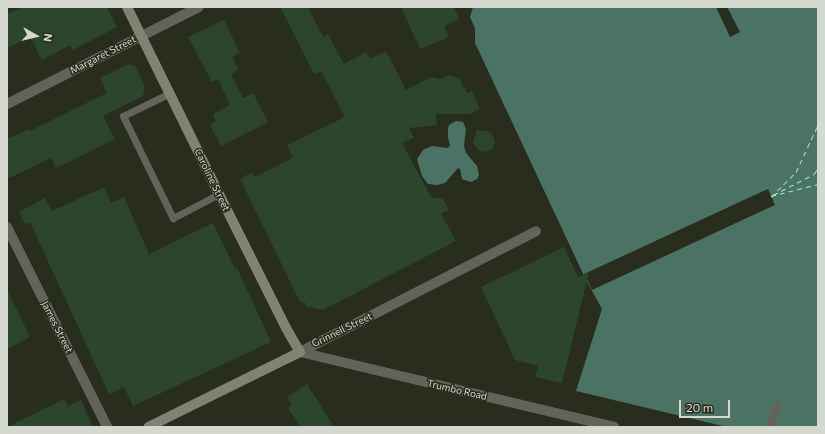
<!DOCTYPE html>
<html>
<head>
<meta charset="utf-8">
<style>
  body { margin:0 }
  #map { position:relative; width:825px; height:434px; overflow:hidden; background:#292d1e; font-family:Commissioner,sans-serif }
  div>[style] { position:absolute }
  .water>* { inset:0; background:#4a7365 }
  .pier>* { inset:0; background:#292d1e }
  .ferry>* { height:1px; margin-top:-0.5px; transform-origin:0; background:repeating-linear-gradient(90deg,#9ee8cf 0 5px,transparent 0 9px) }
  .building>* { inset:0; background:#2c452d }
  .lane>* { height:7px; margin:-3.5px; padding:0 3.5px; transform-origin:3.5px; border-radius:3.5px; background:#64625a }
  .street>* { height:10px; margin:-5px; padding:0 5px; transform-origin:5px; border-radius:5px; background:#64625a }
  .secondary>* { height:10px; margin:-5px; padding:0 5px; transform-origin:5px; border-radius:5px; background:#838074 }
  span { translate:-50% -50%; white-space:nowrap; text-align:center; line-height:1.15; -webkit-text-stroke:3px #292d1e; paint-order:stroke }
  .street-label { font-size:10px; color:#d5d8ce }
  .frame { position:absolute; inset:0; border:8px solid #d5d8ce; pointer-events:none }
  .north { position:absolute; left:16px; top:16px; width:40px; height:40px; -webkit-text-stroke:3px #292d1e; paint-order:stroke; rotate:98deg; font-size:11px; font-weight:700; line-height:16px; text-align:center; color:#d5d8ce }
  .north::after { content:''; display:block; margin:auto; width:14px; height:18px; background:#d5d8ce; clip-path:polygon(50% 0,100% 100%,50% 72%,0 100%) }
  .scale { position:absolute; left:679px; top:400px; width:51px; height:18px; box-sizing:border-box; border:2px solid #d5d8ce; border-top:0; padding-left:5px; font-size:12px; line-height:14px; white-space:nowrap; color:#d5d8ce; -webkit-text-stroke:3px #292d1e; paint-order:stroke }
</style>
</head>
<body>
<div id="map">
  <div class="water">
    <i style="clip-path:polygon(473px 7px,818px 7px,818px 427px,727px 427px,576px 391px,602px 309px,586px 280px,475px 43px,475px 28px,470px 17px)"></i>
    <i style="clip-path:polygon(456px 121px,463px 122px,466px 129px,464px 146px,466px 153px,477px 166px,479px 175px,477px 179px,471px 182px,462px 179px,460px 169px,458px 168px,445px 183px,437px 185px,428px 184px,422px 176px,417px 159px,423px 150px,427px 148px,432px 146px,448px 148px,450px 145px,448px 138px,448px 129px,449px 125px)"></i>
  </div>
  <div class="pier">
    <i style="clip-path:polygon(716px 7px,727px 7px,740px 32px,730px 37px)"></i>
    <i style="clip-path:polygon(768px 189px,775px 205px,592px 290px,584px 274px)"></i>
  </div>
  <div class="ferry">
    <i style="left:773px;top:195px;width:46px;rotate:-27.1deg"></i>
    <i style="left:814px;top:174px;width:7px;rotate:-56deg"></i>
    <i style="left:771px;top:196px;width:49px;rotate:-14.3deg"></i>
    <i style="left:771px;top:197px;width:35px;rotate:-45deg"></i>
    <i style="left:796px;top:172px;width:52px;rotate:-64.9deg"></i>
  </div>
  <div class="building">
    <i style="clip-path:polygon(22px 7px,107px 7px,117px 27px,73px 50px,70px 45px,42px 60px,30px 37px,7px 48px,7px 14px)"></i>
    <i style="clip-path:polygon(280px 7px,308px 7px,323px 37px,328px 34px,344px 64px,366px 52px,370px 59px,386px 51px,406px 90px,431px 77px,441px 79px,449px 75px,459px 78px,467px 93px,472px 91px,480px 109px,469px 114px,436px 114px,437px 125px,409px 128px,414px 138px,402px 143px,431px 197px,443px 199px,449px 210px,441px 214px,456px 241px,323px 310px,305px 306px,306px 303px,300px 302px,240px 179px,252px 172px,254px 177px,293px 158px,287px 145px,345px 117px,321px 71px,314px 74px)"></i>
    <i style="clip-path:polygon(401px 7px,454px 7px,459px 19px,444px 26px,449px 37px,420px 49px)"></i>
    <i style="clip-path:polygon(224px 20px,240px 53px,232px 57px,239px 70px,231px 74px,243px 98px,253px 93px,268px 122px,221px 146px,210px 125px,216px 121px,213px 114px,230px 105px,218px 79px,212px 82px,188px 37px)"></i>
    <i style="clip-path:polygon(128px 64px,135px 66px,145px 87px,143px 96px,103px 116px,115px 139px,56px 168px,51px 158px,7px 179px,7px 139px,29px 129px,30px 131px,107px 93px,100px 78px)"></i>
    <i style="clip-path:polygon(477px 130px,491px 132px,495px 142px,492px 149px,485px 152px,478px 150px,473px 143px)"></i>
    <i style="clip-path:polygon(104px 187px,111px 203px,124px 197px,149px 254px,213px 223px,235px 269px,237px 268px,271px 342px,133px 406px,124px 387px,109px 394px,30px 222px,25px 224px,19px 212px,45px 198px,52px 211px)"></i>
    <i style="clip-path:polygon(564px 247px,578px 277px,589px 272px,562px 383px,535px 377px,538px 366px,515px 360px,481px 287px)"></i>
    <i style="clip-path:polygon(7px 289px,30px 337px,7px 349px)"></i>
    <i style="clip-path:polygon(307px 384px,334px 427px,300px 427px,288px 408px,292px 405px,287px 397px)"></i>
    <i style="clip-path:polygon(64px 399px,68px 406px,81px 400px,93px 427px,7px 427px)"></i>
  </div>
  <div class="lane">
    <i style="left:170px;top:93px;width:52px;rotate:153.9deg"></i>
    <i style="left:123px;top:116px;width:114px;rotate:63.9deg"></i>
    <i style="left:173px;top:218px;width:52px;rotate:-27.6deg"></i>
    <i style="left:770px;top:427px;width:22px;rotate:-74deg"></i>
  </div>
  <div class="street">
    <i style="left:7px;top:104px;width:215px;rotate:-26.8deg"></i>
    <i style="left:7px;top:227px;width:224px;rotate:63.4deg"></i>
    <i style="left:300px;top:352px;width:323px;rotate:13.4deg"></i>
    <i style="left:300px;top:352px;width:265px;rotate:-27.1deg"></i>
  </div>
  <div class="secondary">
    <i style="left:127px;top:7px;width:204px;rotate:63.8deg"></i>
    <i style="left:217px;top:190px;width:154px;rotate:63.4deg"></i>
    <i style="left:286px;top:328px;width:28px;rotate:60deg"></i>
    <i style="left:300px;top:352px;width:169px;rotate:153.7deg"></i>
  </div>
  <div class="street-label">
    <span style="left:103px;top:55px;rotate:-27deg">Margaret Street</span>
    <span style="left:212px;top:180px;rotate:64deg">Caroline Street</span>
    <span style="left:57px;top:327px;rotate:63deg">James Street</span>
    <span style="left:342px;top:330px;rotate:-26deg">Grinnell Street</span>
    <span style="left:457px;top:390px;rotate:13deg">Trumbo Road</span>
  </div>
  <div class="frame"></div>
  <div class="north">N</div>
  <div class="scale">20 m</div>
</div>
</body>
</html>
